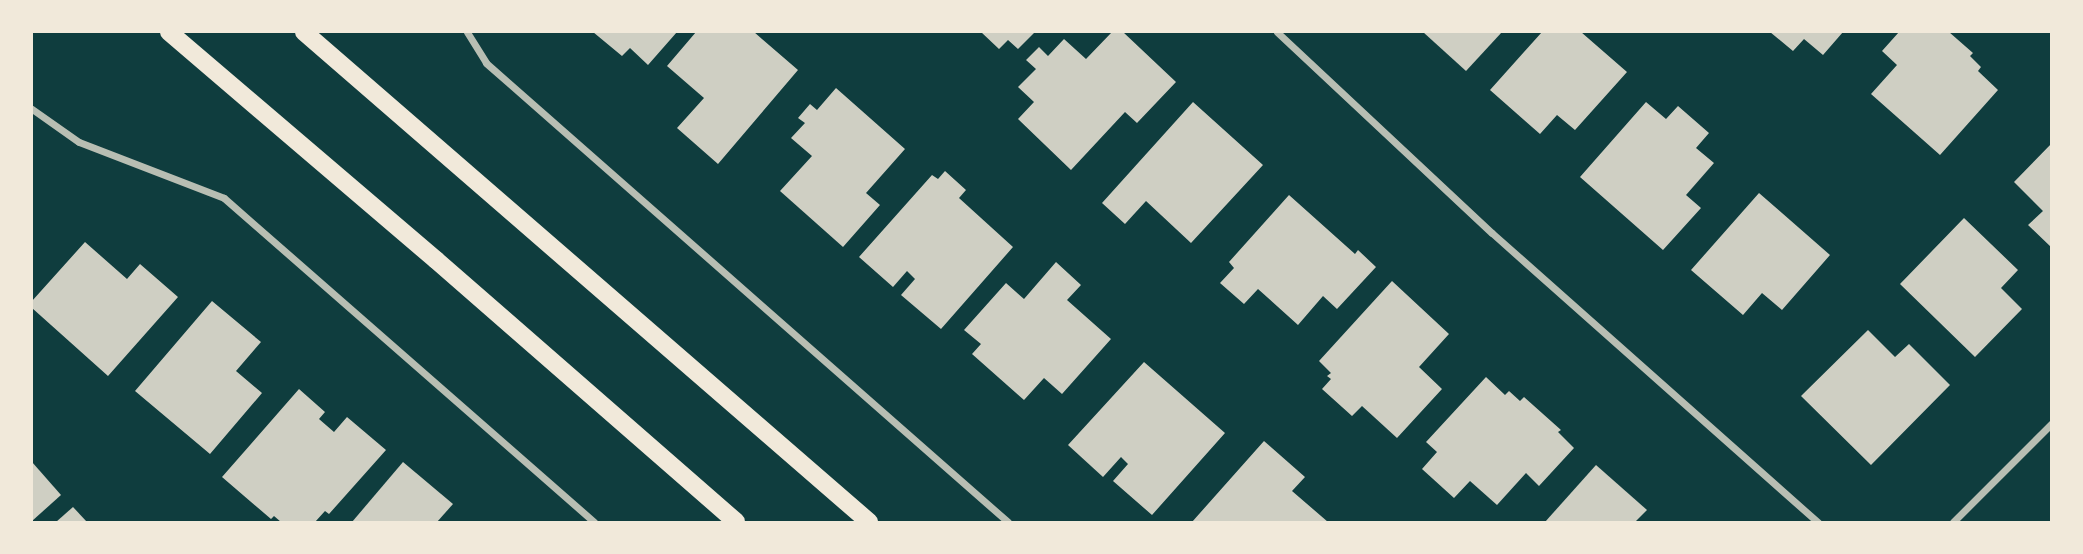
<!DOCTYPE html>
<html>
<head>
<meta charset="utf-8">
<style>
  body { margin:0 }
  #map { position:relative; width:2083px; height:554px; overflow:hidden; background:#0f3d3e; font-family:"Golos Text",sans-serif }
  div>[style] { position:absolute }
  .building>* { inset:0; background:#cfcfc3 }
  .minor>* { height:7px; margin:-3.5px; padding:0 3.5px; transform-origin:3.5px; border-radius:3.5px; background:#b8beb3 }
  .primary>* { height:18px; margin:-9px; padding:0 9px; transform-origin:9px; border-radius:9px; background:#f1e9da }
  span { translate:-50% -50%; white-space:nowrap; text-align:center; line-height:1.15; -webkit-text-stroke:7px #f1e9da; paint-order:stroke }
  .frame { position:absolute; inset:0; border:33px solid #f1e9da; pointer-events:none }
</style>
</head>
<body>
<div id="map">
  <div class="building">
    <i style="clip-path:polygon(593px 32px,677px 32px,648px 65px,630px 48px,622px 56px)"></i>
    <i style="clip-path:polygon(696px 32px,754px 32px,798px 70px,718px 164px,677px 128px,704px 98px,667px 66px)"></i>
    <i style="clip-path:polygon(981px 32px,1035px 32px,1018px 49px,1008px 40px,999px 49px)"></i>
    <i style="clip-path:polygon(1112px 32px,1123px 32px,1176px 82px,1137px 123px,1125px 112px,1071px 170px,1018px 119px,1034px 102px,1018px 87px,1036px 69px,1026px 60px,1039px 47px,1048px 56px,1064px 39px,1086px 59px)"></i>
    <i style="clip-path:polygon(1423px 32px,1502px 32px,1466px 71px)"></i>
    <i style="clip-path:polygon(1542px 32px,1581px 32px,1627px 72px,1575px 130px,1557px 115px,1540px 134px,1490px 90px)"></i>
    <i style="clip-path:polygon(1770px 32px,1843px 32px,1823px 55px,1804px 39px,1793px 51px)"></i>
    <i style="clip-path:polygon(1899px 32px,1949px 32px,1973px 53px,1970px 56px,1981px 67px,1978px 71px,1998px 90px,1940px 155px,1871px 94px,1897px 65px,1882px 51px)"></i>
    <i style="clip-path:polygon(836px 88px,905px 149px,866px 193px,880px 205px,843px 247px,780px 191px,812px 156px,791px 138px,805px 123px,798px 118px,810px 104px,817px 110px)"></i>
    <i style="clip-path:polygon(1193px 102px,1263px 165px,1191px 243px,1146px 201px,1125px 224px,1102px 203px)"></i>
    <i style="clip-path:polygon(1646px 102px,1666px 119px,1678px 106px,1709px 133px,1696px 148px,1714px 163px,1686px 195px,1701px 208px,1663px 250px,1580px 177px)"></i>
    <i style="clip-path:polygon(2052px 143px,2052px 248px,2028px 225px,2043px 211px,2014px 182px)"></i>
    <i style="clip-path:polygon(945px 171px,966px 190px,959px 198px,1013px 247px,941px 329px,901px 295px,915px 279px,907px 271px,893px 287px,859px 257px,932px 175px,938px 179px)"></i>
    <i style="clip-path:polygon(1759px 193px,1830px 255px,1782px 310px,1762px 293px,1743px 315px,1691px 270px)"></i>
    <i style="clip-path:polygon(1289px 195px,1355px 254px,1358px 250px,1376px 267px,1337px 309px,1323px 296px,1298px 325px,1258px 289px,1244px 304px,1220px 283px,1234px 268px,1229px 262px)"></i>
    <i style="clip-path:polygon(1964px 218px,2018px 270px,2001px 288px,2022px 309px,1975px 357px,1900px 284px)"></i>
    <i style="clip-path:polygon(85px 242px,127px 279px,140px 264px,178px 297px,108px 376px,32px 308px,32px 301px)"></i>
    <i style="clip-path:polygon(1056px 262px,1081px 285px,1067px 300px,1111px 339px,1062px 394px,1044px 378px,1024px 400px,972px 354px,981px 344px,964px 330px,1006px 283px,1024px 299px)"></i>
    <i style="clip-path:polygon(1392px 281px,1449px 334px,1419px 367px,1442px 389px,1397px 438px,1362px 406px,1352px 416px,1322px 389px,1331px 379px,1327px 376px,1331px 373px,1319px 361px)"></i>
    <i style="clip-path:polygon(212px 301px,261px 342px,236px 371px,262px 393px,210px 454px,135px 391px)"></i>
    <i style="clip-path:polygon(1868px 330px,1895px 357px,1909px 344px,1950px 385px,1871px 465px,1801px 396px)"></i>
    <i style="clip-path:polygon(1144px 362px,1225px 433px,1152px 515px,1113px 481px,1128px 464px,1121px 457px,1103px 477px,1068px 445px)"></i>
    <i style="clip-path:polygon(1486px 377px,1505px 395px,1509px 391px,1520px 401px,1524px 397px,1561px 430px,1558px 432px,1574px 448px,1539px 486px,1526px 473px,1497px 505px,1470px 481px,1454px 498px,1422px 469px,1437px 452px,1426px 442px)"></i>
    <i style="clip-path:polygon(299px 389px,325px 412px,319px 419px,334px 432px,347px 417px,386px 450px,329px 514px,325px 511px,315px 522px,281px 522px,274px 516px,271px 519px,222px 477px)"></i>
    <i style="clip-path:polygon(1264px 441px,1305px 477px,1292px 491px,1328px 522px,1192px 522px)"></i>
    <i style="clip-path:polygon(32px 462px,61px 495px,32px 521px)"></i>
    <i style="clip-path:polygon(403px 462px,453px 504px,437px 522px,352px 522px)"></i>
    <i style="clip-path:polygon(1596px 465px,1647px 510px,1635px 522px,1545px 522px)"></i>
    <i style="clip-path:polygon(73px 507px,87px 522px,56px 522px)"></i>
  </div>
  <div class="minor">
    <i style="left:467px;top:32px;width:36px;rotate:58deg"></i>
    <i style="left:486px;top:63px;width:695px;rotate:41.33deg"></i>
    <i style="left:1277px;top:32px;width:294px;rotate:43.1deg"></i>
    <i style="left:1492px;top:233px;width:436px;rotate:41.6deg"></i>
    <i style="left:32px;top:109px;width:57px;rotate:35.1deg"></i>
    <i style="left:79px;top:142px;width:155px;rotate:21.1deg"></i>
    <i style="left:224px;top:198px;width:492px;rotate:41.2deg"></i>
    <i style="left:1953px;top:522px;width:140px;rotate:-45deg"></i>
  </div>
  <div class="primary">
    <i style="left:169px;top:32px;width:351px;rotate:40.5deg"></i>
    <i style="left:436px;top:260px;width:398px;rotate:41.1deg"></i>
    <i style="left:304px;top:32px;width:748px;rotate:40.93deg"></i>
  </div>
  <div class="frame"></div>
</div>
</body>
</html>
